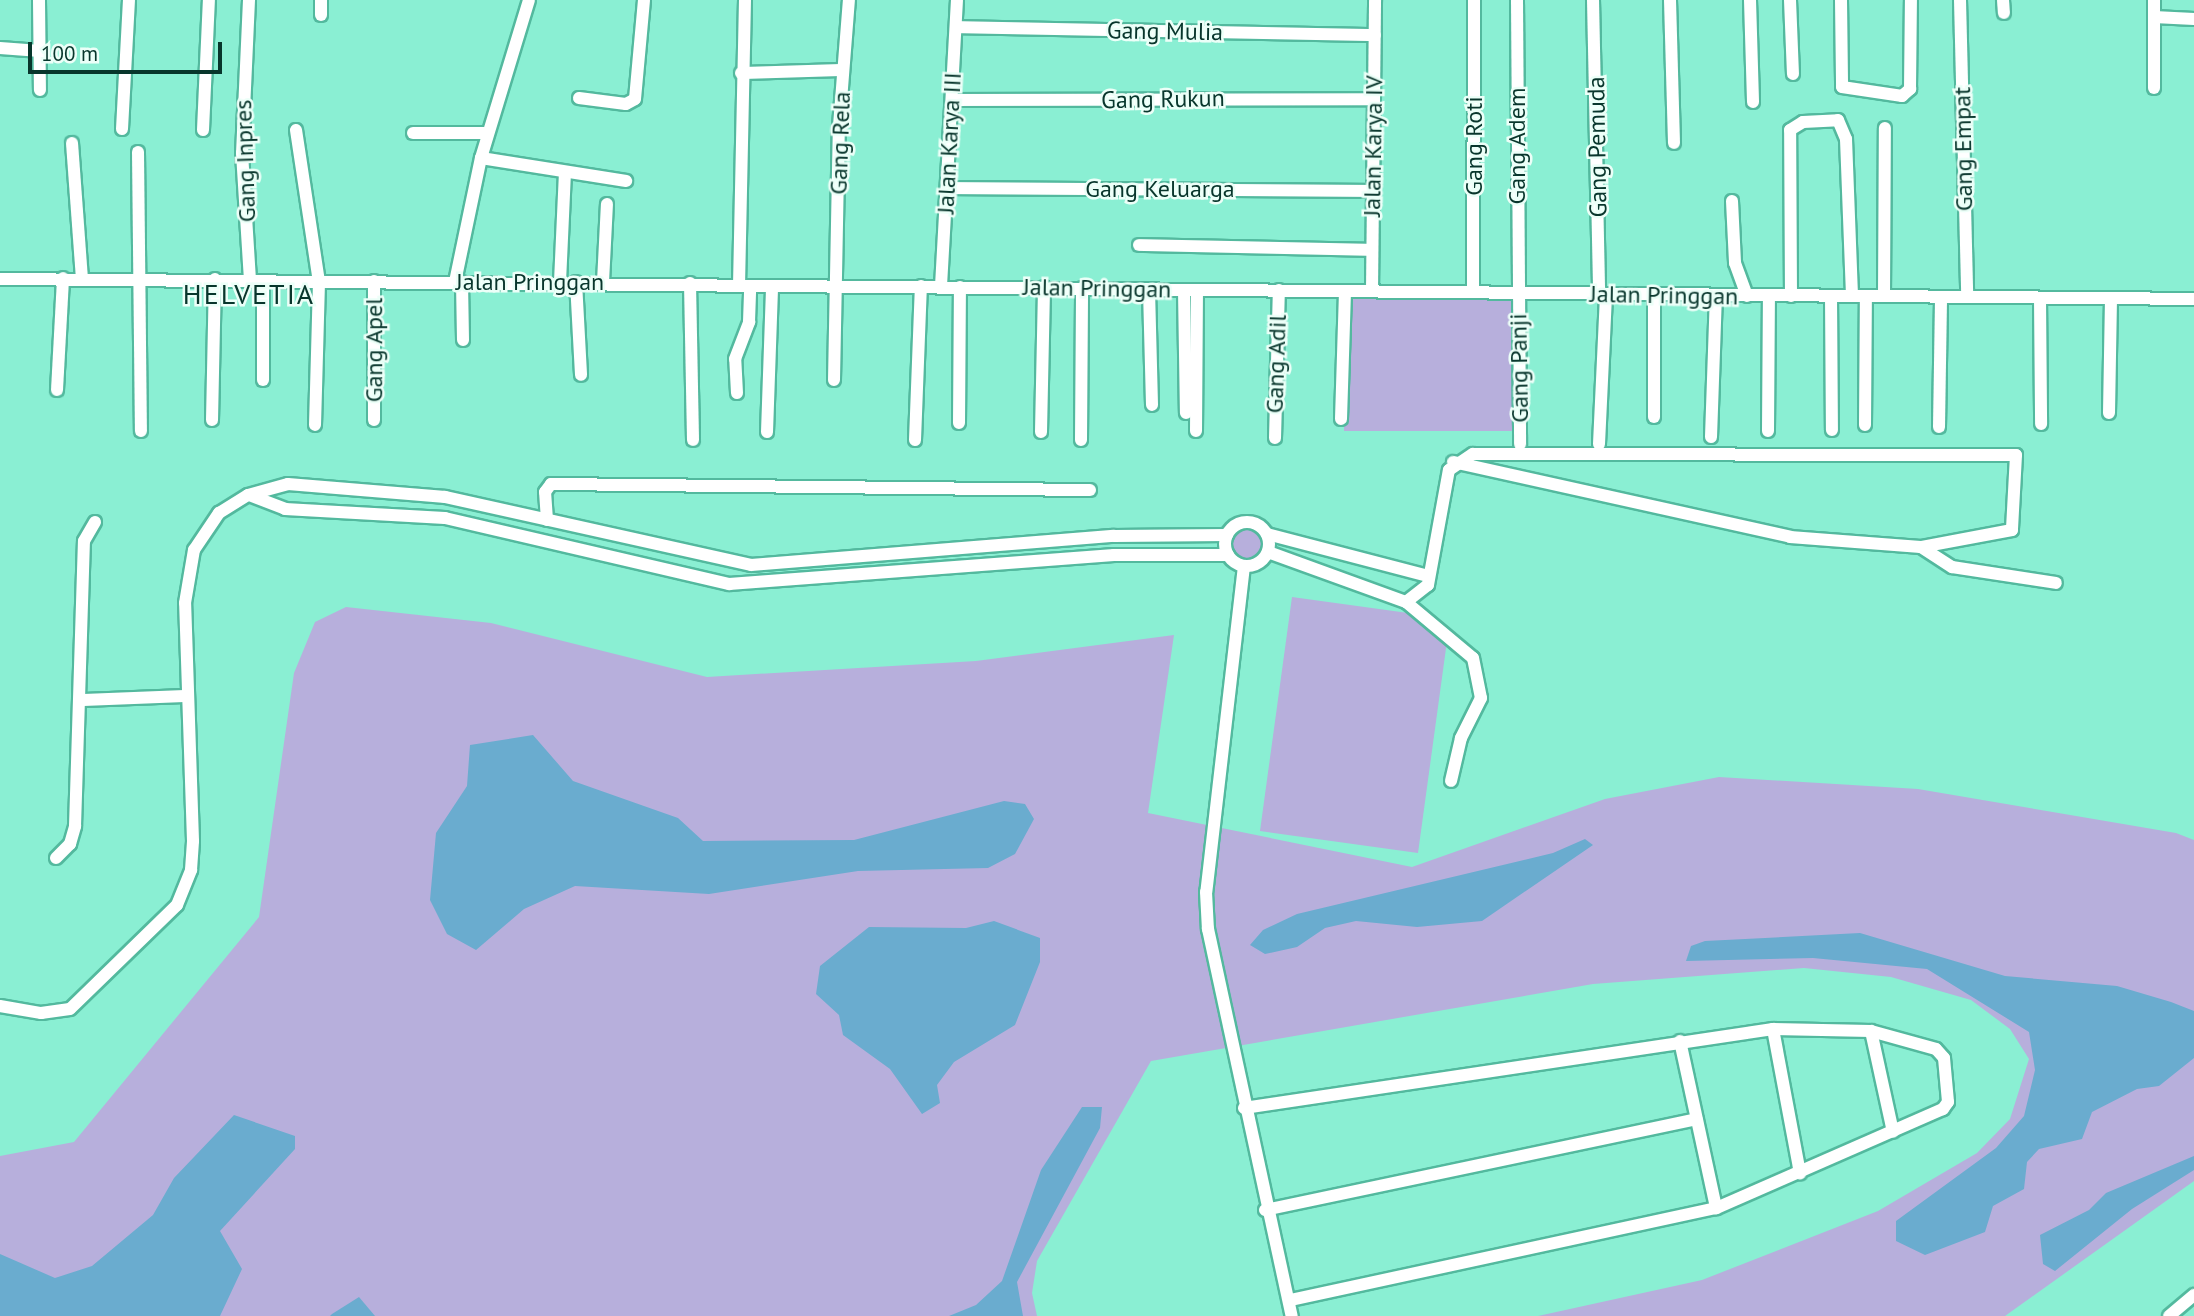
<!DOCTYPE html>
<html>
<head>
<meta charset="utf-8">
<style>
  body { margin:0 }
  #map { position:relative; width:2194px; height:1316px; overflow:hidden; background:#8aefd3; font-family:"PT Sans",sans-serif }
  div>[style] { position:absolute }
  .green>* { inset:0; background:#b7afdc }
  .round { border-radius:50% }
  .water>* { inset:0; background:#6aaccf }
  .roads { filter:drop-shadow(2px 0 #53b99e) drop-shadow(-2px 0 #53b99e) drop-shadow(0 2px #53b99e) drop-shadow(0 -2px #53b99e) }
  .street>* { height:12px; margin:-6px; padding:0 6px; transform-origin:6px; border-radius:6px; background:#fff }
  .street>.ring { margin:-6px; padding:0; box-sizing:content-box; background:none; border:12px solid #fff; border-radius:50% }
  span { translate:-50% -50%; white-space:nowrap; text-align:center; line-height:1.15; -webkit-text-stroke:5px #ecfff8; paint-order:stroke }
  .street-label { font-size:24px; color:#08362c }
  .quarter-label { font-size:28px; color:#08362c; letter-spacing:2px }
  .scale { position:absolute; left:28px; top:42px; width:194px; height:32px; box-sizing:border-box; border:4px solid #08362c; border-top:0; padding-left:9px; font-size:21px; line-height:24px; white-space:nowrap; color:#08362c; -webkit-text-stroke:5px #ecfff8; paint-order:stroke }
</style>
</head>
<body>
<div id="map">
  <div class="green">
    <i style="clip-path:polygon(1345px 296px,1514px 297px,1513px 431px,1344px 431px)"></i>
    <i class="round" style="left:1230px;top:528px;width:32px;height:32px"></i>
    <i style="clip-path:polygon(1292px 597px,1408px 613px,1447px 641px,1418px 853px,1260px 831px)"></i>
    <i style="clip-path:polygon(346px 607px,491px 623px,707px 677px,976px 661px,1174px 635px,1148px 813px,1412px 867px,1605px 799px,1719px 777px,1918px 789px,2176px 833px,2194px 840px,2194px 1181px,2005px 1316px,1538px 1316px,1702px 1280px,1878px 1211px,1977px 1153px,2010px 1119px,2029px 1059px,2010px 1029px,1971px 1000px,1891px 977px,1804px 968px,1593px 984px,1151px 1061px,1037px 1261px,1032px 1293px,1037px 1316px,0 1316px,0 1156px,74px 1142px,259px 917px,294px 673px,315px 622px)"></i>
  </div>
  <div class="water">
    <i style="clip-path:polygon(533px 735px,573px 781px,678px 818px,703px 841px,854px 840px,1004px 801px,1025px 804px,1034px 819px,1015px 854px,988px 868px,858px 871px,709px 894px,575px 886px,524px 909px,476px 950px,447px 934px,430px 900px,436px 833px,467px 786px,470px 745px)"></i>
    <i style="clip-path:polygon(1585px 839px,1593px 845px,1482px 921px,1417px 927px,1356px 921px,1325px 928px,1297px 947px,1265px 954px,1250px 945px,1263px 930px,1297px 914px,1553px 853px)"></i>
    <i style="clip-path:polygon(994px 921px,1040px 938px,1040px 962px,1015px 1025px,954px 1062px,937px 1085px,940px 1103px,922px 1114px,890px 1069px,843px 1035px,839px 1015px,816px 994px,820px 966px,869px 927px,966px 928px)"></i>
    <i style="clip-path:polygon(1860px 933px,2005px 976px,2117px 986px,2171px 1002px,2194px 1011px,2194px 1058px,2159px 1086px,2137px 1089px,2092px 1112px,2082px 1139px,2039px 1149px,2027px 1162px,2024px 1189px,1993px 1206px,1985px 1232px,1925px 1255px,1896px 1241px,1896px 1221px,1996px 1148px,2024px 1116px,2035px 1070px,2029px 1032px,1927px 969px,1813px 958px,1686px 961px,1691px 946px,1705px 941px)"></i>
    <i style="clip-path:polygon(1082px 1107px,1102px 1107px,1100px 1128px,1017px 1282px,1023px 1316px,949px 1316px,976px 1305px,1002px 1281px,1041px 1170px)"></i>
    <i style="clip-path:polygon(234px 1115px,295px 1136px,295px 1149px,220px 1231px,242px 1269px,220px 1316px,0 1316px,0 1254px,55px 1278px,92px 1266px,153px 1215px,174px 1178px)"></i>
    <i style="clip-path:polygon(2194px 1156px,2194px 1170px,2132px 1209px,2055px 1271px,2043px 1264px,2040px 1235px,2089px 1210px,2106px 1193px)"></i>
    <i style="clip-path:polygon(359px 1297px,375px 1316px,330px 1316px,332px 1314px)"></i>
  </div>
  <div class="roads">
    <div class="street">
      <i style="left:39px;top:0;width:90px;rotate:89.4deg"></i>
      <i style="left:249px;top:0;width:153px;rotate:92.6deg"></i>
      <i style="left:242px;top:153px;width:127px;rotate:86.4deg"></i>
      <i style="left:321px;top:0;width:15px;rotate:90deg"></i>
      <i style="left:1517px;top:0;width:444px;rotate:89.6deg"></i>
      <i style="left:1593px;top:0;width:294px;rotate:88.8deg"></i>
      <i style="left:1670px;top:0;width:143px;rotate:88.4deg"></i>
      <i style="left:1750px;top:0;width:102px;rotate:88.3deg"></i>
      <i style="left:1790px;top:0;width:74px;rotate:87.7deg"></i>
      <i style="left:1841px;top:0;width:87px;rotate:89.3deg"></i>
      <i style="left:1842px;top:87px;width:61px;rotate:8.5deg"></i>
      <i style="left:1902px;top:96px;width:11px;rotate:-41deg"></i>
      <i style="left:1910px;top:89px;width:89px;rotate:-89.4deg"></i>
      <i style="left:1960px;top:0;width:297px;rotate:88.6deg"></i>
      <i style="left:2003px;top:0;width:13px;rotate:86deg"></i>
      <i style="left:2154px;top:0;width:88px;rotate:90deg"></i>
      <i style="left:2154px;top:17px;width:40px;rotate:2.9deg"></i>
      <i style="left:956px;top:27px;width:419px;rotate:1.1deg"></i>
      <i style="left:0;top:48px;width:40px;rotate:4.3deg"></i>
      <i style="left:741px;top:73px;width:102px;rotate:-1.7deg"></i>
      <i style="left:579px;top:98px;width:47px;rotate:7.3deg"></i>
      <i style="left:626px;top:104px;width:10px;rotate:-29deg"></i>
      <i style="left:635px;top:99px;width:99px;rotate:-84.8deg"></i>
      <i style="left:952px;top:100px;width:422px;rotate:-0.1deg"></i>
      <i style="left:122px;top:129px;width:129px;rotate:-86.9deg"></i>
      <i style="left:203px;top:130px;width:130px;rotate:-87.4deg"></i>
      <i style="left:296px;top:130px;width:154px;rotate:81.4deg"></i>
      <i style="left:319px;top:282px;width:143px;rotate:91.6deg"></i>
      <i style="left:413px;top:133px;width:75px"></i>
      <i style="left:72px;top:143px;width:135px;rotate:85.8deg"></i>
      <i style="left:138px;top:152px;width:279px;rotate:89.4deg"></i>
      <i style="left:481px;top:158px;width:147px;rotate:9deg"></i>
      <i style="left:947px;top:188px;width:426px;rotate:0.4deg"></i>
      <i style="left:1732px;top:201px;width:62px;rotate:87.2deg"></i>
      <i style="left:1735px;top:263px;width:35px;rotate:70deg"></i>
      <i style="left:1139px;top:245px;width:233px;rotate:1.2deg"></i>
      <i style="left:0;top:279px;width:2194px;rotate:0.52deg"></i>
      <i style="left:374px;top:281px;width:139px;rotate:90deg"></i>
      <i style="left:455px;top:282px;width:127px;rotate:-78.2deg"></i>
      <i style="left:481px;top:158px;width:165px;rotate:-73.1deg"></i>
      <i style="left:462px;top:282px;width:58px;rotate:89deg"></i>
      <i style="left:560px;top:282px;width:109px;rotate:-87.4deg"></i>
      <i style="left:576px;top:282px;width:93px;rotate:86.9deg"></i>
      <i style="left:603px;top:282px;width:78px;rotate:-87.1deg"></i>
      <i style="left:690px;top:283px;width:157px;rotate:88.9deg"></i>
      <i style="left:739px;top:286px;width:286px;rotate:-88.8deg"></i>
      <i style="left:941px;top:286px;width:286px;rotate:-86.8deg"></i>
      <i style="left:1149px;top:290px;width:115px;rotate:88.5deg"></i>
      <i style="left:1184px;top:290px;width:123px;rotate:89.1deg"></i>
      <i style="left:1372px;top:291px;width:291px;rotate:-89.4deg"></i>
      <i style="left:1473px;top:292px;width:292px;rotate:-89.8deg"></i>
      <i style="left:1791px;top:296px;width:166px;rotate:-90.3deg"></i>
      <i style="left:1790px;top:130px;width:15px;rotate:-32deg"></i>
      <i style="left:1803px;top:122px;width:35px;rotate:-3deg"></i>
      <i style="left:1838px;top:120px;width:21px;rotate:67deg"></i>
      <i style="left:1846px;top:139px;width:157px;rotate:87.8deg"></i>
      <i style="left:1831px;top:296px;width:134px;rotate:89.6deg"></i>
      <i style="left:1884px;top:296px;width:168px;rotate:-89.7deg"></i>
      <i style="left:2040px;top:298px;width:126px;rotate:89.5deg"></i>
      <i style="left:263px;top:380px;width:99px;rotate:-90deg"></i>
      <i style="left:834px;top:380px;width:254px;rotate:-88.9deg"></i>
      <i style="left:839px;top:126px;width:126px;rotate:-85.5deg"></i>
      <i style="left:57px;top:390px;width:112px;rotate:-86.9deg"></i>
      <i style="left:737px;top:393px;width:34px;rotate:-93deg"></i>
      <i style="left:735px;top:359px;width:40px;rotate:-69deg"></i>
      <i style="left:749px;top:322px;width:36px;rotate:-88deg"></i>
      <i style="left:2109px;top:413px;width:114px;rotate:-89deg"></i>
      <i style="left:1654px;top:417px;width:122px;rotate:-90deg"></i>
      <i style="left:1341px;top:419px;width:128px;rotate:-88.2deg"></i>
      <i style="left:212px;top:420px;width:141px;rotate:-88.8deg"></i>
      <i style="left:959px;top:423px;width:136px;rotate:-89.6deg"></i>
      <i style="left:1865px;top:425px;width:129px;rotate:-89.6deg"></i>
      <i style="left:1939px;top:427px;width:130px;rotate:-89.1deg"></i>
      <i style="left:1196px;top:431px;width:141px;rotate:-89.6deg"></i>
      <i style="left:1768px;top:431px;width:135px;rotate:-89.6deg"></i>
      <i style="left:767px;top:432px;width:145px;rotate:-88deg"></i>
      <i style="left:1041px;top:432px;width:145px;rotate:-88.8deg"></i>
      <i style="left:1711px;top:437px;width:142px;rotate:-88deg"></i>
      <i style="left:1275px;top:438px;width:148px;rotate:-88.5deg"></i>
      <i style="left:915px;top:440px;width:154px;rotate:-87.8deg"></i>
      <i style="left:1081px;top:440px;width:152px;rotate:-89.6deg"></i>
      <i style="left:1599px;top:444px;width:150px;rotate:-87.3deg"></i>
      <i style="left:1453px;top:462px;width:345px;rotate:12.5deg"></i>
      <i style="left:1790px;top:537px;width:131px;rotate:4.4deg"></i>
      <i style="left:1921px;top:547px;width:37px;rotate:33deg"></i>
      <i style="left:1952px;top:567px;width:105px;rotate:8.7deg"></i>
      <i style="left:249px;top:495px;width:39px;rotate:21deg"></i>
      <i style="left:285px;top:509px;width:160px;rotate:3.2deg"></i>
      <i style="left:445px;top:518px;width:292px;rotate:13.1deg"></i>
      <i style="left:729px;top:584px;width:386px;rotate:-4.3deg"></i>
      <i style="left:1114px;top:555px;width:114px"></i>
      <i style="left:547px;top:520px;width:28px;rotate:-94deg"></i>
      <i style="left:545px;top:492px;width:10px;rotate:-53deg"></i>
      <i style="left:551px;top:484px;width:539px;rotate:0.64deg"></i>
      <i class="ring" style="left:1225px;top:522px;width:32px;height:32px"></i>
      <i style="left:1267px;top:534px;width:166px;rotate:14.6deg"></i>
      <i style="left:1268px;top:552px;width:147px;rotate:19.9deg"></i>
      <i style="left:1406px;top:602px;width:87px;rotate:39.9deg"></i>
      <i style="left:1473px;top:658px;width:41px;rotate:78.7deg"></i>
      <i style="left:1481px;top:698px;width:45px;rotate:116.6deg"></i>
      <i style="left:1461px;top:738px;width:44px;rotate:103.1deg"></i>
      <i style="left:1244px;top:566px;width:328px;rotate:96.6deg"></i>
      <i style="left:1206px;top:892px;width:37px;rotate:87deg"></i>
      <i style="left:1208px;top:929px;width:396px;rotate:77.8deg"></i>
      <i style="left:1406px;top:602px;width:28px;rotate:-38deg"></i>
      <i style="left:1428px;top:585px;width:117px;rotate:-79.7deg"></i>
      <i style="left:1449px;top:470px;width:29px;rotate:-34deg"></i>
      <i style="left:1473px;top:454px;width:543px;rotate:0.11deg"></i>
      <i style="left:2016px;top:455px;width:75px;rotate:93.1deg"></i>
      <i style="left:2012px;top:530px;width:93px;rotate:169.4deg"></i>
      <i style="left:83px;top:700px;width:102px;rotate:-2.2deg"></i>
      <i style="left:56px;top:858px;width:20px;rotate:-45deg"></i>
      <i style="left:70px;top:844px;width:19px;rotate:-74deg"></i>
      <i style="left:75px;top:826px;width:285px;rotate:-88.2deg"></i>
      <i style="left:84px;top:541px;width:22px;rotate:-60deg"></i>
      <i style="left:0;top:1006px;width:42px;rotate:9.7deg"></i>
      <i style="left:41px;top:1013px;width:29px;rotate:-8deg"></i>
      <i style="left:70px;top:1009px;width:149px;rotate:-44.2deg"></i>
      <i style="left:177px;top:905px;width:38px;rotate:-68deg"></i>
      <i style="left:191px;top:870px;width:29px;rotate:-86deg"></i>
      <i style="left:193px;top:841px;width:238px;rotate:-91.9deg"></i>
      <i style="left:185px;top:603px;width:54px;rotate:-80.4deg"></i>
      <i style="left:194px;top:550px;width:45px;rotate:-56deg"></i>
      <i style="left:219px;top:513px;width:34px;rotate:-32deg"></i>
      <i style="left:248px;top:495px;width:41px;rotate:-15.4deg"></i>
      <i style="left:288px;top:484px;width:158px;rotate:4.7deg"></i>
      <i style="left:445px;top:497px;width:313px;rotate:12.5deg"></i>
      <i style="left:751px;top:565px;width:364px;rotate:-4.6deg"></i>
      <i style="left:1114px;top:536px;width:113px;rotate:-0.5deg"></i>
      <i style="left:1773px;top:1029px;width:147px;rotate:79.4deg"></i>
      <i style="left:1871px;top:1031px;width:103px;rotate:77.7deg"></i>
      <i style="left:1680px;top:1041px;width:171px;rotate:77.8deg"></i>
      <i style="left:1244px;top:1108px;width:535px;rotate:-8.49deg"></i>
      <i style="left:1773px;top:1029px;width:98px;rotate:1.2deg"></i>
      <i style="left:1871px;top:1031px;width:67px;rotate:15.5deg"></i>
      <i style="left:1936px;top:1049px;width:12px;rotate:48deg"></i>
      <i style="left:1944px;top:1058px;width:44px;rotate:84.8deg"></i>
      <i style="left:1948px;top:1102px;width:9px;rotate:126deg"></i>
      <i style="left:1943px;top:1109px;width:248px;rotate:156.4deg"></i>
      <i style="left:1716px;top:1208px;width:437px;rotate:167.8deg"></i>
      <i style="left:1265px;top:1210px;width:441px;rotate:-11.9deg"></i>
      <i style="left:2169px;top:1316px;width:33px;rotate:-40deg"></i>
    </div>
  </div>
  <div class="street-label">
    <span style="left:1165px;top:31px;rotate:1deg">Gang Mulia</span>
    <span style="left:1163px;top:99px;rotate:-1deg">Gang Rukun</span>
    <span style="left:840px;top:143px;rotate:-88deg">Gang Rela</span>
    <span style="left:949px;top:143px;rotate:-87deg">Jalan Karya III</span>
    <span style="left:1373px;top:146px;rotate:-89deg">Jalan Karya IV</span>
    <span style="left:1474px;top:146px;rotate:-90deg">Gang Roti</span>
    <span style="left:1517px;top:146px;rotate:-90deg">Gang Adem</span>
    <span style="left:1597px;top:147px;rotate:-91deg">Gang Pemuda</span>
    <span style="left:1963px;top:149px;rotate:-91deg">Gang Empat</span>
    <span style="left:245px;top:161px;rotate:-92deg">Gang Inpres</span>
    <span style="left:1160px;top:189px">Gang Keluarga</span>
    <span style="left:530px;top:282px">Jalan Pringgan</span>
    <span style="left:1097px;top:288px;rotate:1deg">Jalan Pringgan</span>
    <span style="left:1664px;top:295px;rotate:1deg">Jalan Pringgan</span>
    <span style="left:374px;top:350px;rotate:-90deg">Gang Apel</span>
    <span style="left:1276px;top:364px;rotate:-88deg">Gang Adil</span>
    <span style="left:1519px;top:368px;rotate:-91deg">Gang Panji</span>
  </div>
  <div class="quarter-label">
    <span style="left:249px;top:294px">HELVETIA</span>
  </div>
  <div class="scale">100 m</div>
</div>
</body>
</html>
